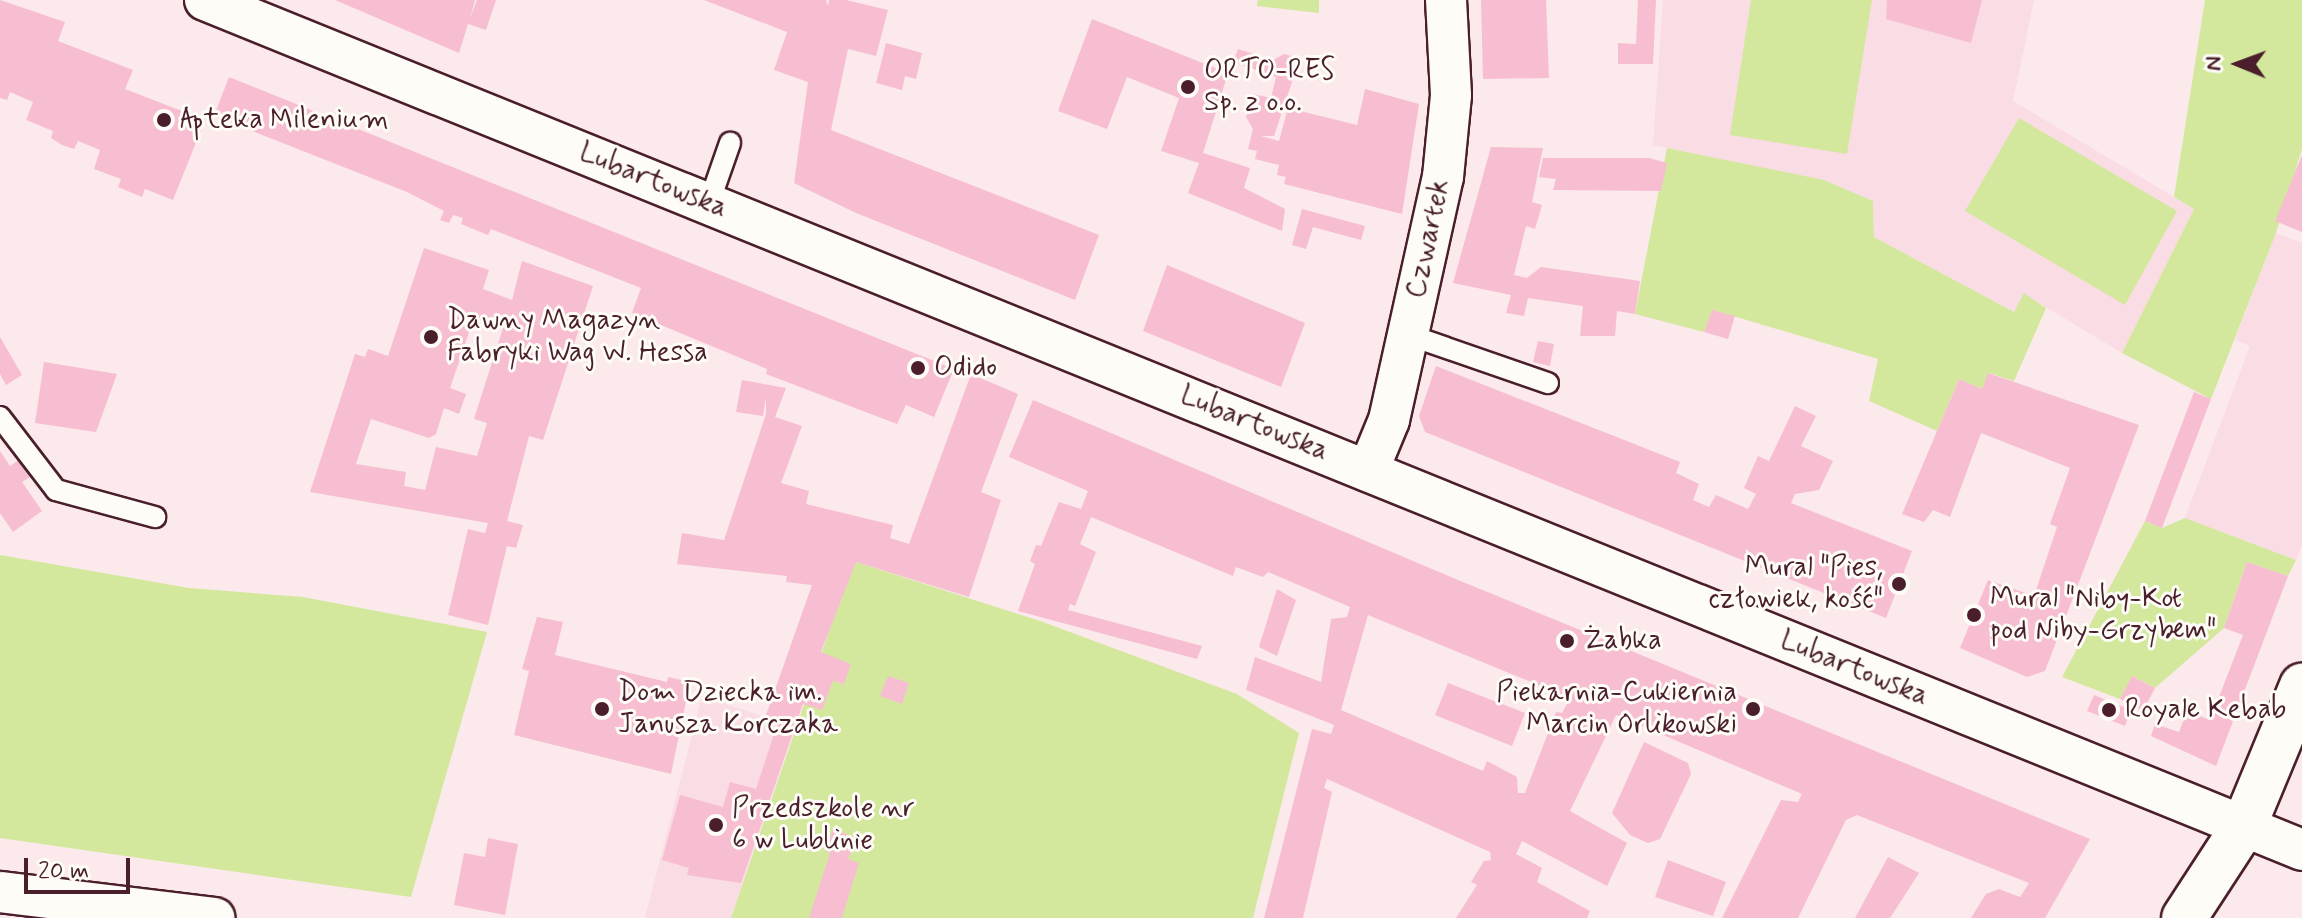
<!DOCTYPE html>
<html>
<head>
<meta charset="utf-8">
<style>
  body { margin:0 }
  #map { position:relative; width:2302px; height:918px; overflow:hidden; background:#fbe9ec; font-family:Mynerve,sans-serif }
  div>[style] { position:absolute }
  .built>* { inset:0; background:#fadce4 }
  .green>* { inset:0; background:#d3e89d }
  .building>* { inset:0; background:#f7bed1 }
  .roads { filter:drop-shadow(2px 0 #4a1f2b) drop-shadow(-2px 0 #4a1f2b) drop-shadow(0 2px #4a1f2b) drop-shadow(0 -2px #4a1f2b) }
  .service>* { height:20px; margin:-10px; padding:0 10px; transform-origin:10px; border-radius:10px; background:#fdfcf7 }
  .minor>* { height:40px; margin:-20px; padding:0 20px; transform-origin:20px; border-radius:20px; background:#fdfcf7 }
  .tertiary>* { height:44px; margin:-22px; padding:0 22px; transform-origin:22px; border-radius:22px; background:#fdfcf7 }
  .dots>* { width:22px; height:22px; translate:-50% -50%; box-sizing:border-box; border:4px solid #fdfcf7; border-radius:50% }
  span { translate:-50% -50%; white-space:nowrap; text-align:center; line-height:1.15; -webkit-text-stroke:6px #fdfcf7; paint-order:stroke }
  .poi-label { font-size:28px; color:#4a1f2b }
  .left { translate:0 -50%; text-align:left }
  .right { translate:-100% -50%; text-align:right }
  .street-label { font-size:28px; color:#4a1f2b }
  .north { position:absolute; left:2198px; top:24px; width:80px; height:80px; -webkit-text-stroke:6px #fdfcf7; paint-order:stroke; rotate:271deg; font-size:22px; font-weight:700; line-height:32px; text-align:center; color:#4a1f2b }
  .north::after { content:''; display:block; margin:auto; width:28px; height:36px; background:#4a1f2b; clip-path:polygon(50% 0,100% 100%,50% 72%,0 100%) }
  .scale { position:absolute; left:24px; top:858px; width:106px; height:36px; box-sizing:border-box; border:4px solid #4a1f2b; border-top:0; padding-left:10px; font-size:24px; line-height:28px; white-space:nowrap; color:#4a1f2b; -webkit-text-stroke:6px #fdfcf7; paint-order:stroke }
</style>
</head>
<body>
<div id="map">
  <div class="built">
    <i style="clip-path:polygon(1663px 0,2034px 0,2013px 101px,2194px 209px,2122px 353px,2024px 294px,2014px 312px,1874px 237px,1873px 201px,1823px 180px,1653px 145px)"></i>
    <i style="clip-path:polygon(2276px 233px,2302px 243px,2302px 545px,2296px 560px,2185px 518px,2250px 346px,2235px 340px)"></i>
    <i style="clip-path:polygon(702px 696px,795px 727px,731px 918px,645px 918px)"></i>
  </div>
  <div class="green">
    <i style="clip-path:polygon(1258px 0,1319px 0,1319px 13px,1257px 6px)"></i>
    <i style="clip-path:polygon(1751px 0,1872px 0,1847px 154px,1730px 135px)"></i>
    <i style="clip-path:polygon(2205px 0,2302px 0,2302px 149px,2276px 233px,2211px 399px,2122px 353px,2194px 209px,2174px 197px)"></i>
    <i style="clip-path:polygon(2019px 118px,2177px 211px,2125px 305px,1965px 211px)"></i>
    <i style="clip-path:polygon(1667px 148px,1824px 180px,1873px 201px,1874px 237px,2014px 312px,2024px 293px,2046px 308px,2014px 381px,1989px 373px,1982px 389px,1959px 379px,1937px 431px,1869px 401px,1878px 359px,1713px 310px,1704px 332px,1635px 314px)"></i>
    <i style="clip-path:polygon(2185px 518px,2296px 560px,2288px 576px,2247px 562px,2224px 628px,2155px 688px,2132px 676px,2120px 699px,2062px 677px,2145px 521px,2162px 528px)"></i>
    <i style="clip-path:polygon(0 555px,189px 588px,303px 597px,487px 632px,411px 897px,0 838px)"></i>
    <i style="clip-path:polygon(853px 561px,1043px 622px,1237px 694px,1299px 733px,1253px 918px,731px 918px)"></i>
  </div>
  <div class="building">
    <i style="clip-path:polygon(0 0,65px 22px,58px 41px,133px 70px,125px 89px,205px 120px,173px 200px,145px 189px,142px 197px,118px 187px,121px 179px,94px 169px,100px 150px,78px 141px,74px 149px,62px 145px,51px 138px,53px 131px,26px 120px,33px 102px,10px 92px,7px 100px,0 98px)"></i>
    <i style="clip-path:polygon(335px 0,475px 0,470px 18px,477px 0,496px 0,486px 30px,468px 24px,459px 53px)"></i>
    <i style="clip-path:polygon(704px 0,826px 0,828px 6px,829px 0,846px 0,888px 10px,876px 56px,848px 49px,831px 130px,1099px 235px,1075px 300px,856px 213px,794px 183px,808px 82px,774px 70px,787px 32px)"></i>
    <i style="clip-path:polygon(1481px 0,1546px 0,1549px 78px,1483px 79px)"></i>
    <i style="clip-path:polygon(1638px 0,1656px 0,1653px 64px,1618px 64px,1618px 43px,1636px 44px)"></i>
    <i style="clip-path:polygon(1887px 0,1982px 0,1971px 43px,1886px 19px)"></i>
    <i style="clip-path:polygon(1092px 19px,1228px 73px,1203px 153px,1250px 168px,1244px 188px,1285px 209px,1282px 231px,1188px 193px,1199px 163px,1161px 151px,1179px 98px,1127px 77px,1107px 129px,1058px 111px)"></i>
    <i style="clip-path:polygon(886px 43px,922px 53px,916px 79px,905px 76px,902px 90px,876px 83px)"></i>
    <i style="clip-path:polygon(1238px 49px,1273px 60px,1284px 54px,1300px 58px,1274px 136px,1261px 136px,1279px 141px,1288px 108px,1357px 125px,1365px 89px,1419px 104px,1402px 214px,1284px 184px,1286px 177px,1277px 175px,1279px 165px,1255px 159px,1257px 151px,1248px 149px,1253px 129px,1246px 117px,1253px 94px,1271px 98px,1276px 77px,1233px 62px)"></i>
    <i style="clip-path:polygon(229px 77px,954px 369px,934px 417px,906px 405px,897px 424px,766px 374px,767px 369px,632px 313px,641px 288px,491px 229px,488px 235px,461px 224px,463px 218px,453px 215px,449px 223px,440px 220px,444px 211px,407px 192px,214px 116px)"></i>
    <i style="clip-path:polygon(1491px 147px,1543px 148px,1532px 202px,1542px 205px,1535px 229px,1526px 226px,1514px 275px,1527px 278px,1541px 267px,1640px 281px,1635px 314px,1617px 311px,1615px 336px,1580px 336px,1583px 306px,1528px 298px,1524px 316px,1506px 313px,1511px 295px,1453px 283px)"></i>
    <i style="clip-path:polygon(2302px 155px,2302px 232px,2275px 221px)"></i>
    <i style="clip-path:polygon(1543px 158px,1649px 158px,1667px 163px,1661px 191px,1553px 190px,1556px 179px,1539px 177px)"></i>
    <i style="clip-path:polygon(1302px 209px,1365px 226px,1361px 240px,1313px 227px,1306px 249px,1292px 245px)"></i>
    <i style="clip-path:polygon(evenodd,424px 248px,489px 270px,483px 289px,512px 300px,522px 261px,593px 286px,543px 440px,529px 436px,507px 521px,523px 525px,516px 548px,507px 546px,488px 625px,448px 615px,468px 529px,485px 533px,488px 523px,310px 492px,355px 354px,365px 357px,368px 349px,388px 356px,424px 248px,474px 318px,503px 328px,474px 419px,487px 423px,477px 456px,436px 447px,425px 490px,404px 486px,406px 472px,356px 464px,371px 419px,429px 438px,436px 434px,444px 408px,459px 414px,466px 394px,450px 388px,474px 318px)"></i>
    <i style="clip-path:polygon(1167px 265px,1305px 323px,1281px 387px,1143px 331px)"></i>
    <i style="clip-path:polygon(1712px 310px,1735px 316px,1728px 339px,1704px 332px)"></i>
    <i style="clip-path:polygon(0 337px,22px 375px,6px 385px,0 374px)"></i>
    <i style="clip-path:polygon(1538px 341px,1554px 344px,1550px 366px,1533px 362px)"></i>
    <i style="clip-path:polygon(44px 362px,117px 374px,96px 432px,35px 423px)"></i>
    <i style="clip-path:polygon(1436px 366px,1680px 462px,1676px 473px,1699px 484px,1693px 500px,1709px 507px,1716px 495px,1748px 509px,1756px 494px,1744px 488px,1758px 456px,1769px 461px,1795px 406px,1816px 416px,1801px 446px,1833px 461px,1819px 490px,1795px 494px,1791px 503px,1912px 551px,1886px 618px,1425px 432px,1419px 416px)"></i>
    <i style="clip-path:polygon(1988px 373px,2139px 425px,2045px 671px,2027px 677px,1960px 648px,1988px 580px,2034px 596px,2057px 527px,2050px 524px,2070px 468px,1981px 433px,1950px 517px,1933px 510px,1924px 522px,1902px 514px,1959px 379px,1982px 389px)"></i>
    <i style="clip-path:polygon(971px 374px,1018px 394px,981px 492px,1001px 500px,969px 597px,856px 562px,821px 652px,851px 664px,844px 684px,833px 681px,822px 710px,803px 704px,741px 883px,687px 875px,689px 868px,662px 860px,680px 795px,723px 807px,730px 782px,756px 789px,778px 722px,765px 718px,812px 585px,786px 582px,787px 576px,677px 564px,682px 533px,724px 540px,766px 414px,766px 397px,763px 416px,736px 412px,742px 380px,786px 388px,775px 417px,802px 426px,781px 483px,809px 491px,806px 504px,893px 525px,890px 538px,909px 544px)"></i>
    <i style="clip-path:polygon(2194px 392px,2211px 399px,2162px 528px,2145px 521px)"></i>
    <i style="clip-path:polygon(evenodd,1033px 400px,1458px 580px,2090px 839px,2045px 918px,1971px 918px,1986px 894px,1999px 889px,2020px 897px,2029px 883px,1857px 815px,1846px 820px,1798px 918px,1722px 918px,1781px 800px,1798px 802px,1802px 794px,1616px 715px,1570px 811px,1627px 843px,1607px 886px,1522px 841px,1516px 854px,1542px 868px,1537px 882px,1590px 911px,1587px 918px,1456px 918px,1477px 885px,1471px 882px,1484px 861px,1491px 860px,1490px 852px,1327px 779px,1324px 788px,1332px 792px,1303px 918px,1264px 918px,1312px 729px,1331px 734px,1334px 725px,1246px 690px,1255px 657px,1321px 682px,1331px 619px,1347px 617px,1350px 607px,1268px 572px,1263px 577px,1236px 567px,1233px 576px,1091px 517px,1080px 544px,1096px 552px,1075px 606px,1070px 604px,1068px 610px,1202px 646px,1197px 659px,1018px 611px,1035px 564px,1030px 561px,1036px 545px,1041px 546px,1059px 502px,1081px 509px,1088px 491px,1009px 457px,1033px 400px,1368px 615px,1570px 698px,1562px 713px,1556px 712px,1525px 793px,1518px 793px,1517px 777px,1487px 761px,1483px 771px,1341px 710px,1368px 615px)"></i>
    <i style="clip-path:polygon(0 451px,10px 466px,19px 460px,30px 477px,22px 482px,42px 511px,13px 532px,0 513px)"></i>
    <i style="clip-path:polygon(2247px 562px,2288px 576px,2216px 766px,2151px 736px,2155px 724px,2179px 732px,2187px 711px,2210px 720px,2243px 635px,2224px 628px)"></i>
    <i style="clip-path:polygon(1277px 589px,1296px 600px,1277px 656px,1259px 647px)"></i>
    <i style="clip-path:polygon(537px 617px,563px 622px,555px 655px,667px 682px,668px 677px,690px 682px,671px 774px,514px 735px,529px 671px,522px 669px)"></i>
    <i style="clip-path:polygon(888px 676px,909px 683px,902px 704px,880px 696px)"></i>
    <i style="clip-path:polygon(2132px 676px,2155px 688px,2143px 711px,2120px 699px)"></i>
    <i style="clip-path:polygon(1448px 683px,1525px 713px,1512px 746px,1435px 715px)"></i>
    <i style="clip-path:polygon(2094px 695px,2131px 710px,2125px 726px,2087px 711px)"></i>
    <i style="clip-path:polygon(1644px 742px,1688px 763px,1691px 774px,1660px 839px,1648px 843px,1630px 835px,1612px 813px)"></i>
    <i style="clip-path:polygon(833px 829px,857px 838px,848px 859px,859px 863px,842px 918px,809px 918px,830px 853px,825px 851px)"></i>
    <i style="clip-path:polygon(488px 838px,518px 844px,505px 915px,454px 905px,464px 853px,485px 857px)"></i>
    <i style="clip-path:polygon(1888px 857px,1919px 873px,1890px 918px,1855px 918px)"></i>
    <i style="clip-path:polygon(1668px 860px,1726px 882px,1713px 916px,1655px 897px)"></i>
  </div>
  <div class="roads">
    <div class="service">
      <i style="left:709px;top:203px;width:64px;rotate:-70.7deg"></i>
      <i style="left:1409px;top:335px;width:147px;rotate:19.1deg"></i>
      <i style="left:0;top:417px;width:92px;rotate:52.5deg"></i>
      <i style="left:56px;top:490px;width:103px;rotate:15.3deg"></i>
    </div>
    <div class="minor">
      <i style="left:205px;top:0;width:2263px;rotate:22.06deg"></i>
      <i style="left:1368px;top:471px;width:55px;rotate:-67.6deg"></i>
      <i style="left:1389px;top:420px;width:249px;rotate:-77.5deg"></i>
      <i style="left:1443px;top:177px;width:82px;rotate:-84.4deg"></i>
      <i style="left:1451px;top:95px;width:95px;rotate:-93deg"></i>
      <i style="left:0;top:892px;width:216px;rotate:6.9deg"></i>
    </div>
    <div class="tertiary">
      <i style="left:2184px;top:918px;width:110px;rotate:-56.9deg"></i>
      <i style="left:2244px;top:826px;width:152px;rotate:-67.5deg"></i>
    </div>
  </div>
  <div class="dots">
    <i style="left:1188px;top:87px;background:#4a1f2b"></i>
    <i style="left:164px;top:120px;background:#4a1f2b"></i>
    <i style="left:431px;top:337px;background:#4a1f2b"></i>
    <i style="left:918px;top:368px;background:#4a1f2b"></i>
    <i style="left:1899px;top:584px;background:#4a1f2b"></i>
    <i style="left:1974px;top:615px;background:#4a1f2b"></i>
    <i style="left:1567px;top:641px;background:#4a1f2b"></i>
    <i style="left:602px;top:709px;background:#4a1f2b"></i>
    <i style="left:1753px;top:709px;background:#4a1f2b"></i>
    <i style="left:2109px;top:710px;background:#4a1f2b"></i>
    <i style="left:716px;top:825px;background:#4a1f2b"></i>
  </div>
  <div class="poi-label">
    <span class="left" style="left:1204px;top:87px">ORTO-RES<br>Sp. z o.o.</span>
    <span class="left" style="left:180px;top:120px">Apteka Milenium</span>
    <span class="left" style="left:447px;top:337px">Dawny Magazyn<br>Fabryki Wag W. Hessa</span>
    <span class="left" style="left:934px;top:368px">Odido</span>
    <span class="right" style="left:1883px;top:584px">Mural "Pies,<br>człowiek, kość"</span>
    <span class="left" style="left:1990px;top:615px">Mural "Niby-Kot<br>pod Niby-Grzybem"</span>
    <span class="left" style="left:1583px;top:641px">Żabka</span>
    <span class="left" style="left:618px;top:709px">Dom Dziecka im.<br>Janusza Korczaka</span>
    <span class="right" style="left:1737px;top:709px">Piekarnia-Cukiernia<br>Marcin Orlikowski</span>
    <span class="left" style="left:2125px;top:710px">Royale Kebab</span>
    <span class="left" style="left:732px;top:825px">Przedszkole nr<br>6 w Lublinie</span>
  </div>
  <div class="street-label">
    <span style="left:653px;top:181px;rotate:22deg">Lubartowska</span>
    <span style="left:1429px;top:239px;rotate:-78deg">Czwartek</span>
    <span style="left:1254px;top:424px;rotate:22deg">Lubartowska</span>
    <span style="left:1854px;top:669px;rotate:22deg">Lubartowska</span>
  </div>
  <div class="north">N</div>
  <div class="scale">20 m</div>
</div>
</body>
</html>
